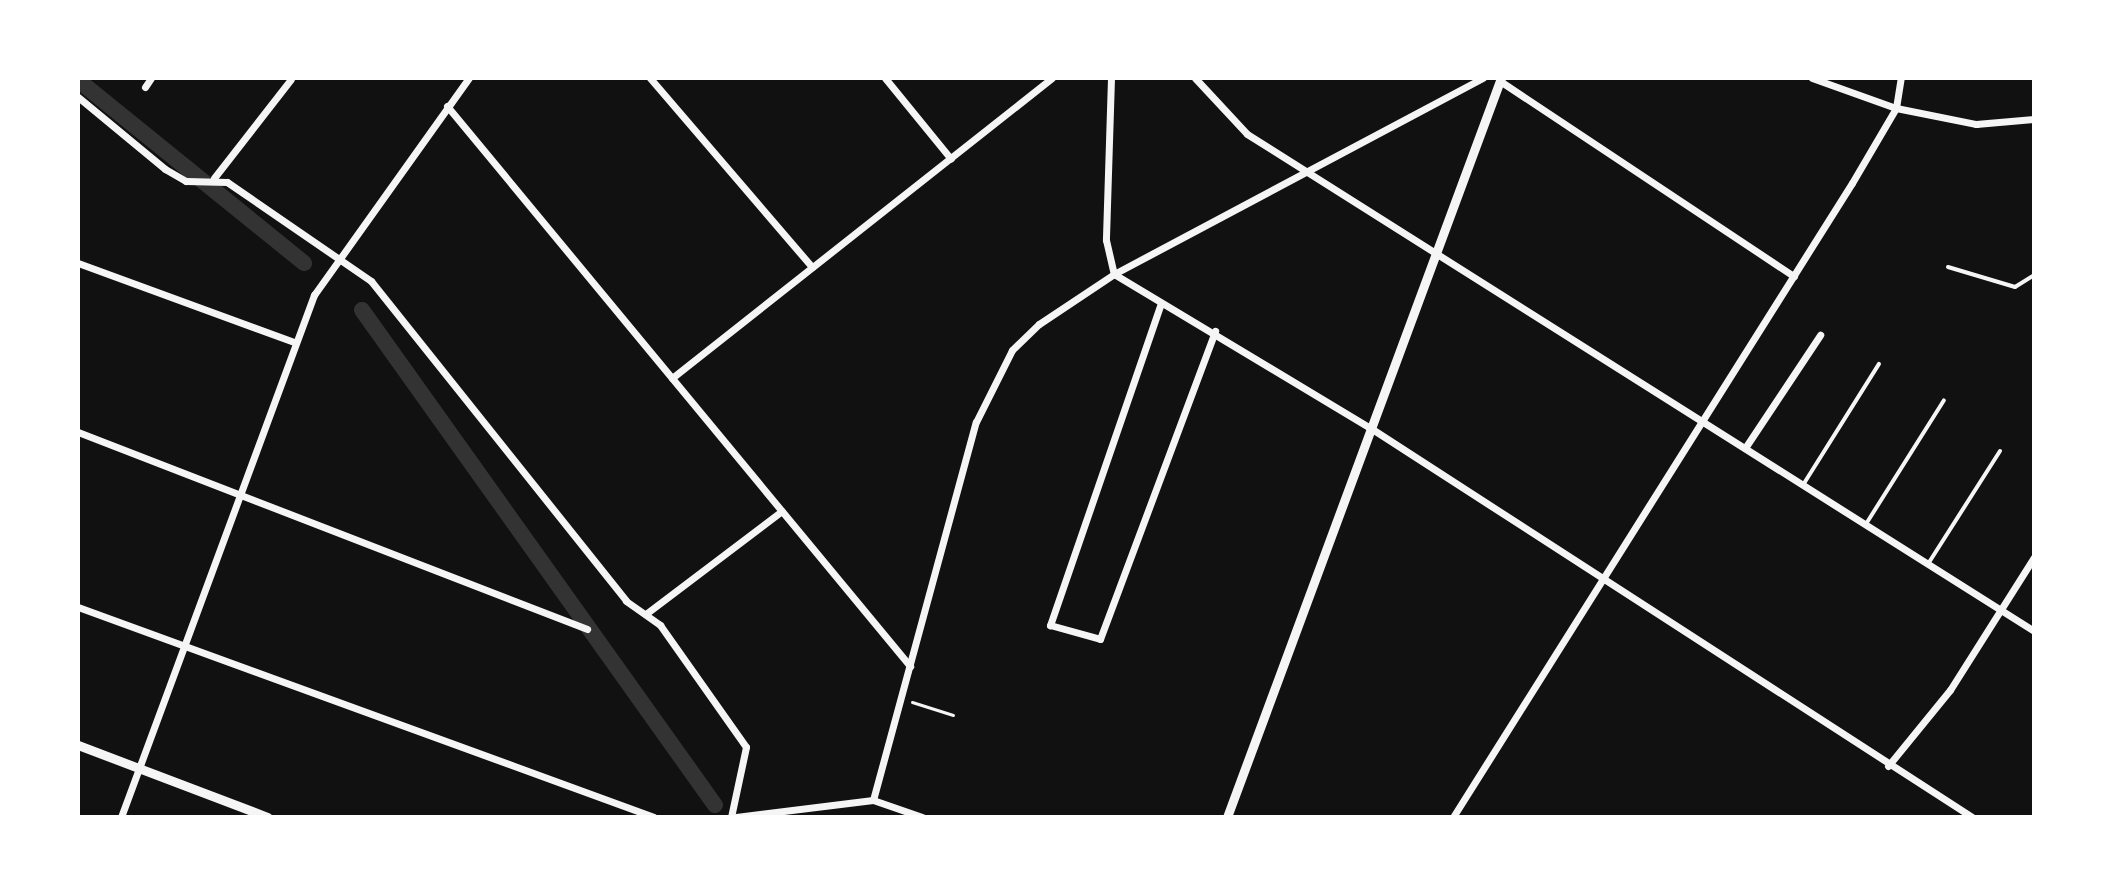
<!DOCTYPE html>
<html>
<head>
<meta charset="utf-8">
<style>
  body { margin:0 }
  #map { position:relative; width:2112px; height:895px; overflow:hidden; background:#111; font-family:"Work Sans",sans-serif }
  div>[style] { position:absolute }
  .canal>* { height:16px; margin:-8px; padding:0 8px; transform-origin:8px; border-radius:8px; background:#333 }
  .path>* { height:3px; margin:-1.5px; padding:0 1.5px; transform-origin:1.5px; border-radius:1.5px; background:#f5f5f5 }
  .service>* { height:4px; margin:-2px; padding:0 2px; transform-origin:2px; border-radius:2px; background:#f5f5f5 }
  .minor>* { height:7px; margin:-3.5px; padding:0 3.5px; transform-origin:3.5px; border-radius:3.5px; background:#f5f5f5 }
  .tertiary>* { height:9px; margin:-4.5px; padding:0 4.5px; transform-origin:4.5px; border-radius:4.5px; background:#f5f5f5 }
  span { translate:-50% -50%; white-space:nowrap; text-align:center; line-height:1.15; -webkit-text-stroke:8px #fff; paint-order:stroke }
  .frame { position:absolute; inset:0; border:80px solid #fff; pointer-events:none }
</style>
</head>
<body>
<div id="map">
  <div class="canal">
    <i style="left:78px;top:80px;width:291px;rotate:39deg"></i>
    <i style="left:362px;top:310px;width:608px;rotate:54.51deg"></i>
  </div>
  <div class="path">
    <i style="left:912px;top:702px;width:43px;rotate:17.6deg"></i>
  </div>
  <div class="service">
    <i style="left:1948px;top:267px;width:70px;rotate:16.6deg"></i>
    <i style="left:2015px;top:287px;width:22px;rotate:-32deg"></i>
    <i style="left:1803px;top:485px;width:143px;rotate:-57.9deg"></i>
    <i style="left:1866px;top:524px;width:146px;rotate:-57.8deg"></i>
    <i style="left:1928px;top:564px;width:134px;rotate:-57.5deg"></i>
  </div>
  <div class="minor">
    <i style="left:650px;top:78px;width:249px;rotate:49.4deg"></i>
    <i style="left:885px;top:78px;width:104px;rotate:50.8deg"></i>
    <i style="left:1111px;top:78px;width:162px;rotate:91.8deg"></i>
    <i style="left:1106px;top:240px;width:35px;rotate:77deg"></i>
    <i style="left:1114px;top:274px;width:297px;rotate:31deg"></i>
    <i style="left:1369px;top:427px;width:718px;rotate:32.89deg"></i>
    <i style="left:1195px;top:78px;width:76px;rotate:47.1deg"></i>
    <i style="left:1247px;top:134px;width:931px;rotate:32.27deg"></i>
    <i style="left:1812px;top:78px;width:89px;rotate:19.7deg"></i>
    <i style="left:1896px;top:108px;width:82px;rotate:11.3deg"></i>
    <i style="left:1976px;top:124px;width:58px;rotate:-4.9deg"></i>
    <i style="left:1500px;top:81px;width:353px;rotate:33.6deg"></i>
    <i style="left:145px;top:87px;width:11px;rotate:-56deg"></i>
    <i style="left:78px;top:97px;width:113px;rotate:39.6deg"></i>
    <i style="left:165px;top:169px;width:24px;rotate:30deg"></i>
    <i style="left:186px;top:181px;width:41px;rotate:1.4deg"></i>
    <i style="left:227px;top:182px;width:175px;rotate:34.5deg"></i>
    <i style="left:371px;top:281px;width:409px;rotate:51.4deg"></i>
    <i style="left:626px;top:601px;width:42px;rotate:35.2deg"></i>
    <i style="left:660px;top:625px;width:149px;rotate:54.8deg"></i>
    <i style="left:746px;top:747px;width:72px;rotate:102.1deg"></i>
    <i style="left:447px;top:106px;width:727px;rotate:50.42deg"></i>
    <i style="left:214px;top:178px;width:125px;rotate:-52.1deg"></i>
    <i style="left:78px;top:263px;width:230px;rotate:20.1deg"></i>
    <i style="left:1161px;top:303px;width:341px;rotate:109deg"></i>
    <i style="left:1050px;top:625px;width:52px;rotate:15.6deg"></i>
    <i style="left:1100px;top:639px;width:329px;rotate:-69.5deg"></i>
    <i style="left:672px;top:378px;width:484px;rotate:-38.3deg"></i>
    <i style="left:78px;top:432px;width:546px;rotate:21.16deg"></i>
    <i style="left:1745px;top:448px;width:136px;rotate:-56.4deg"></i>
    <i style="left:78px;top:607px;width:613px;rotate:20.03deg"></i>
    <i style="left:647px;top:613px;width:169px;rotate:-37.1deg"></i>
    <i style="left:1888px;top:766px;width:98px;rotate:-50.8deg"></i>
    <i style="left:1950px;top:690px;width:157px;rotate:-57.7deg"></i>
    <i style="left:873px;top:800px;width:392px;rotate:-74.8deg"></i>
    <i style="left:976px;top:422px;width:80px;rotate:-63.4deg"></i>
    <i style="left:1012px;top:350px;width:37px;rotate:-44deg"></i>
    <i style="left:1039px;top:324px;width:90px;rotate:-33.7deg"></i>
    <i style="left:1114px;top:274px;width:418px;rotate:-28deg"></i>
    <i style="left:121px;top:817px;width:557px;rotate:-69.71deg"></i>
    <i style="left:314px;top:295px;width:267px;rotate:-54.5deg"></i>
    <i style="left:736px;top:817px;width:138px;rotate:-7.1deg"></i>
    <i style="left:873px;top:800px;width:52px;rotate:19.1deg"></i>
    <i style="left:1453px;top:817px;width:749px;rotate:-57.82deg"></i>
    <i style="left:1852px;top:183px;width:87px;rotate:-59.6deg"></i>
    <i style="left:1896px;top:108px;width:30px;rotate:-81deg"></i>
  </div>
  <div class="tertiary">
    <i style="left:78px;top:745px;width:203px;rotate:20.8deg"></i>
    <i style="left:1227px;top:817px;width:788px;rotate:-69.66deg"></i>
  </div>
  <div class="frame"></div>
</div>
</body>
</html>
